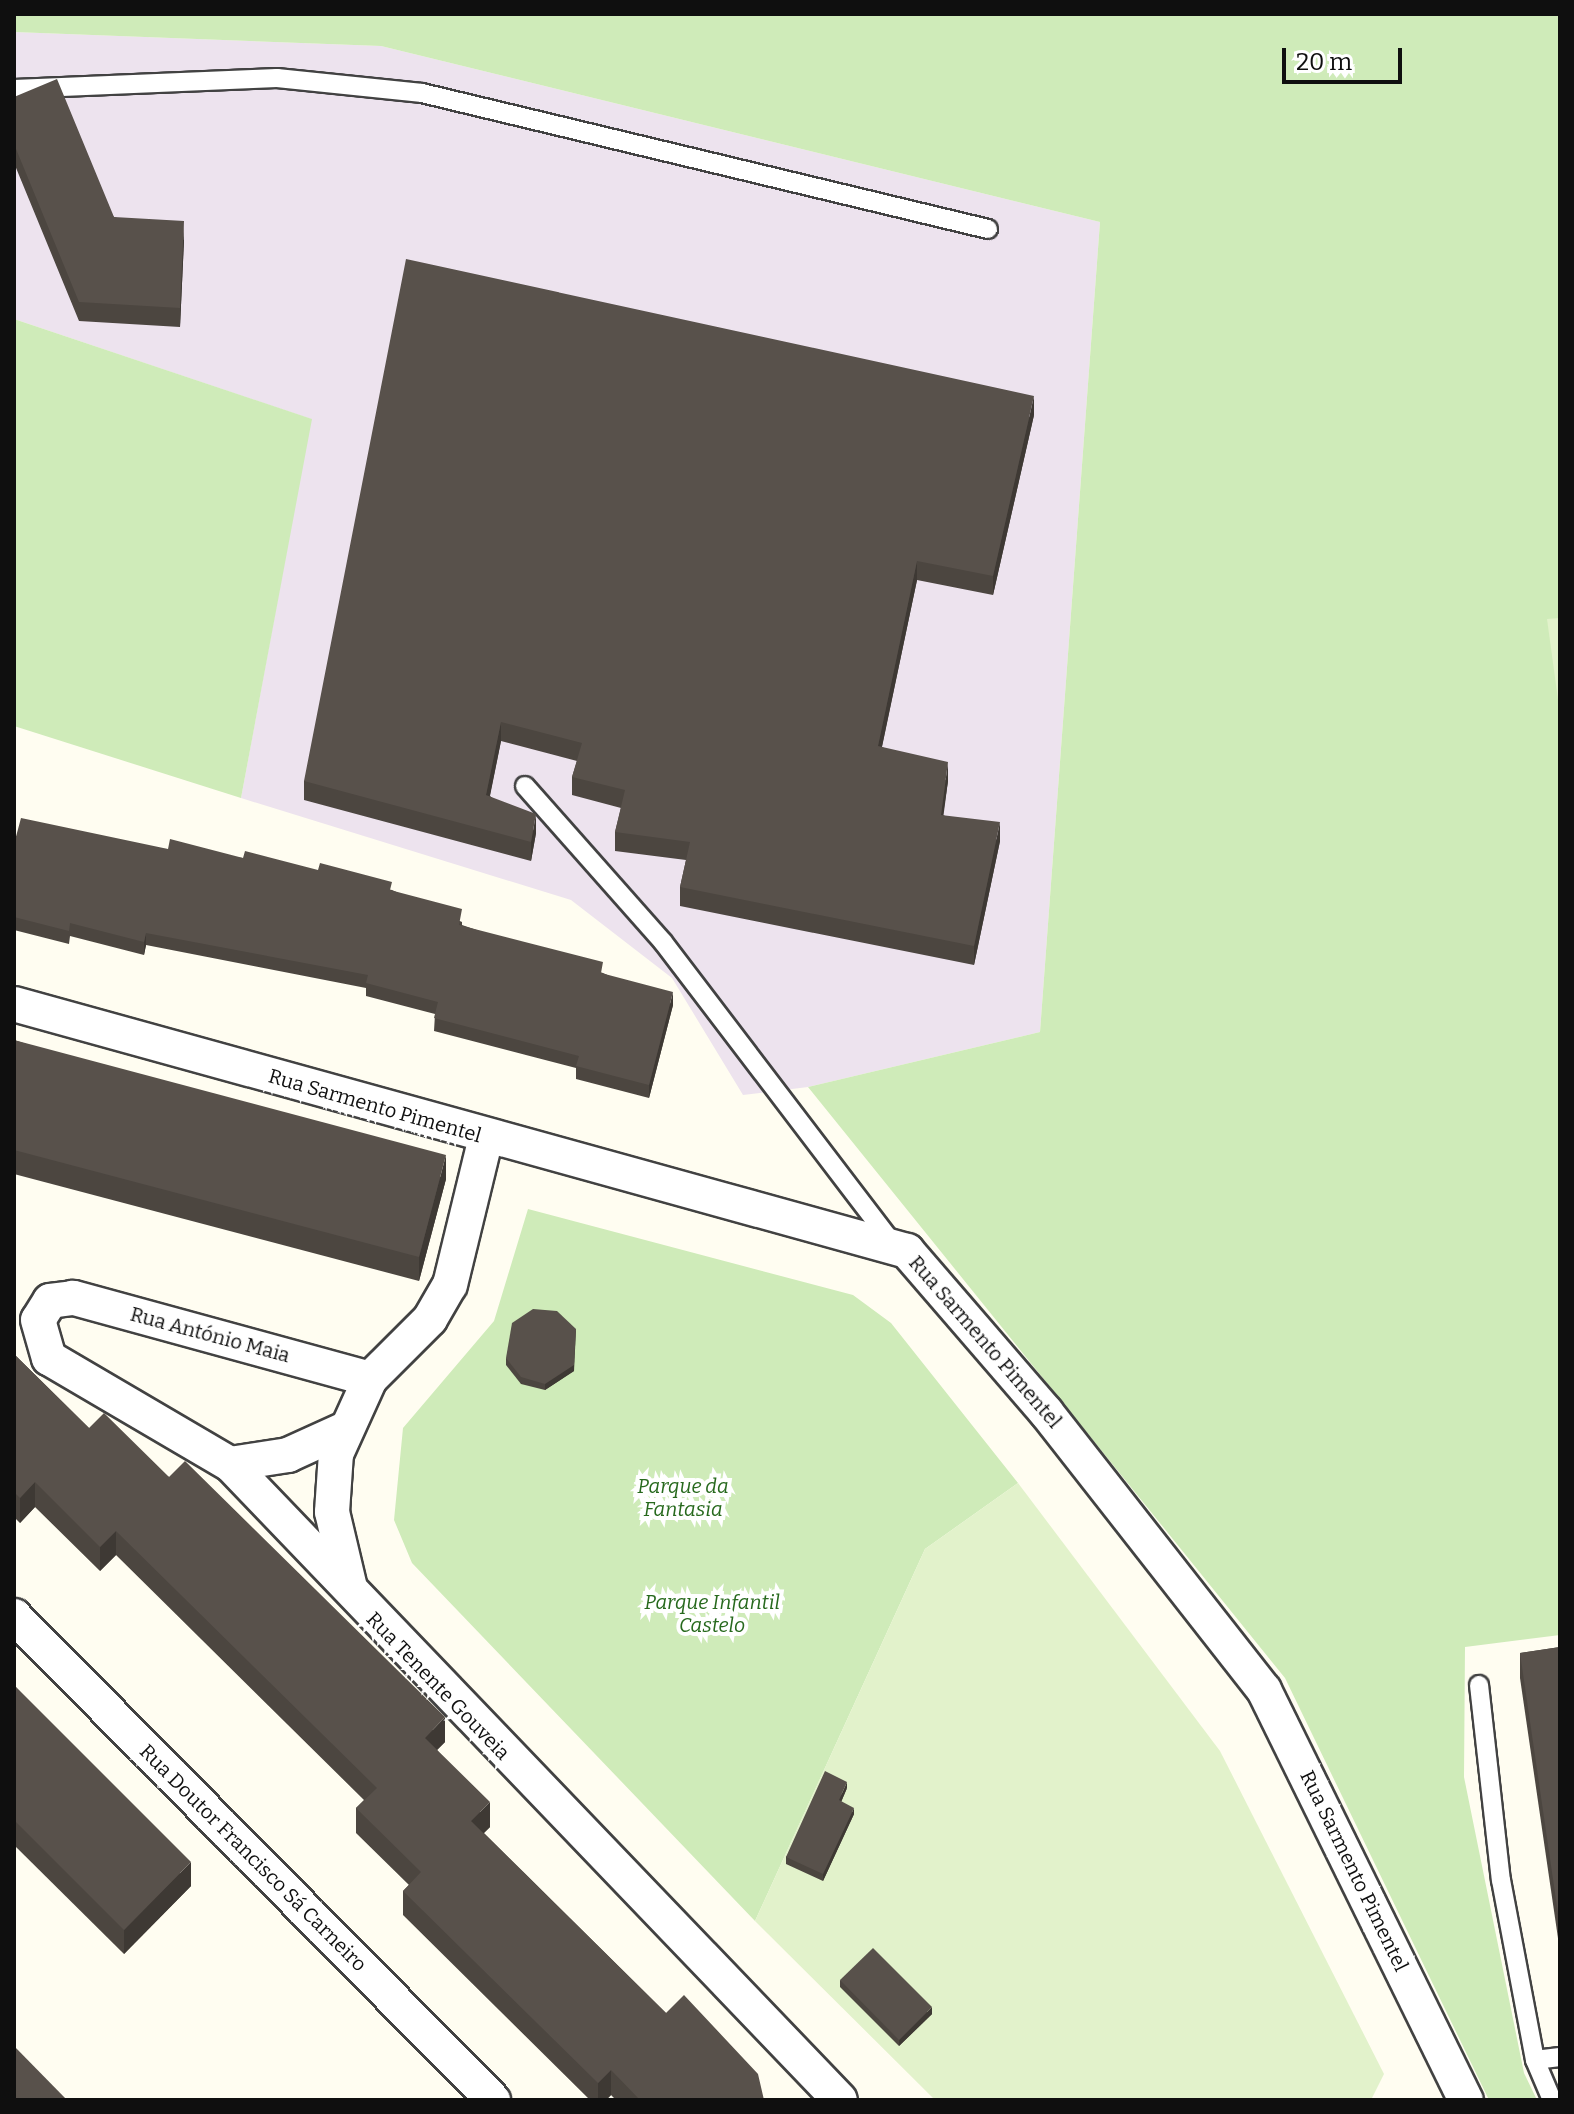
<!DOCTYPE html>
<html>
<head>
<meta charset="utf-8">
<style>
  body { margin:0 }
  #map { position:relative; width:1574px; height:2114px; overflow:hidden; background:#fffdf1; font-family:Bitter,serif }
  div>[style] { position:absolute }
  .industrial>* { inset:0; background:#ede3ee }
  .green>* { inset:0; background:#cfebb9 }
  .pitch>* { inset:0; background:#e2f2cb }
  .roads { filter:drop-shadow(2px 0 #424242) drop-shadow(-2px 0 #424242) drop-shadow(0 2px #424242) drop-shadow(0 -2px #424242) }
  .lane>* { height:18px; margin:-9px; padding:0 9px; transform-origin:9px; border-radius:9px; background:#fff }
  .street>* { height:34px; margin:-17px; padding:0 17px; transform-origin:17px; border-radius:17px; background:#fff }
  .wall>* { inset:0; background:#4c4640 }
  .shaded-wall>* { inset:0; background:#3e3934 }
  .building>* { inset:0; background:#58514b }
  span { translate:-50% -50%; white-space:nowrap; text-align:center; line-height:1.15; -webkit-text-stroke:8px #fff; paint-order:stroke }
  .street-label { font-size:20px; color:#0f0f0f }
  .park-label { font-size:20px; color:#27691d; font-style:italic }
  .frame { position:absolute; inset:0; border:16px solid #0f0f0f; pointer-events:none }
  .scale { position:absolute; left:1282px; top:48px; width:120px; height:36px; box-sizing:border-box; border:4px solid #0f0f0f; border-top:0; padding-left:10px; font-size:24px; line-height:28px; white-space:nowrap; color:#0f0f0f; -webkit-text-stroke:6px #fff; paint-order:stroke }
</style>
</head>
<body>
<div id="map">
  <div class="industrial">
    <i style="clip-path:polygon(14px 32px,381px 46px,1100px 222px,1040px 1032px,808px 1087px,743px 1095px,672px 978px,571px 900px,241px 798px,311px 419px,14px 319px)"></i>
  </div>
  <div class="green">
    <i style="clip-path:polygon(14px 14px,1560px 14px,1560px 1635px,1465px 1647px,1464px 1777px,1524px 2073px,1537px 2100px,1489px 2100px,1285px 1678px,808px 1087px,1040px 1032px,1100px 222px,381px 46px,14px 32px)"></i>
    <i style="clip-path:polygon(14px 319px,312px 419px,241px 798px,14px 726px)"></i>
    <i style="clip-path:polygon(528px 1209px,853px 1295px,891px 1323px,1018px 1483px,925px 1549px,755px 1921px,412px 1563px,394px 1520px,403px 1428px,494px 1321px)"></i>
  </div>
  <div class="pitch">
    <i style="clip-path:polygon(1560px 618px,1560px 714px,1547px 619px)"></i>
    <i style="clip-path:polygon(1018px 1483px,1220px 1751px,1384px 2074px,1371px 2100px,935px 2100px,755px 1921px,925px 1549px)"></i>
  </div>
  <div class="roads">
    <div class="lane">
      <i style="left:14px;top:89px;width:263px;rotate:-2.4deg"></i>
      <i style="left:277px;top:78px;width:146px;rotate:5.9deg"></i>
      <i style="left:422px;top:93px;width:582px;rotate:13.51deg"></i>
      <i style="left:525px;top:786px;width:208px;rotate:48.5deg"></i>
      <i style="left:663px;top:942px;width:381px;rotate:52.7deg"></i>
      <i style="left:1479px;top:1685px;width:196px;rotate:83.6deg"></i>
      <i style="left:1501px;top:1880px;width:183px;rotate:79.3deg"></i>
      <i style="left:1535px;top:2060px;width:43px;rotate:67deg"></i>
      <i style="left:1535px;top:2060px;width:25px;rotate:-7deg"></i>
    </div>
    <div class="street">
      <i style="left:14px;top:1004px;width:927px;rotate:15.46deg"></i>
      <i style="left:907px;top:1251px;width:213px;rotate:49.2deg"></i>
      <i style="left:1046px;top:1412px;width:353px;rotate:51.9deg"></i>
      <i style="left:1264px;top:1690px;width:457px;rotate:63.8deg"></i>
      <i style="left:370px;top:1379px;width:308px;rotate:-164.7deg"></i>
      <i style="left:73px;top:1298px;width:23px;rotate:173deg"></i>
      <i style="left:50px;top:1301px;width:22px;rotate:122deg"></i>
      <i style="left:38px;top:1320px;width:40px;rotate:74deg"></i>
      <i style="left:49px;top:1358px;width:210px;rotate:30.4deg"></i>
      <i style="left:230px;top:1464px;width:881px;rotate:46.2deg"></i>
      <i style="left:230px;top:1464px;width:59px;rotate:-8.8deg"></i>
      <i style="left:288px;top:1455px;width:63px;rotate:-24.5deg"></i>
      <i style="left:350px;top:1588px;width:78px;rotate:-103.3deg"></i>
      <i style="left:332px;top:1512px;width:58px;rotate:-86.1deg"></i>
      <i style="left:336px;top:1454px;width:82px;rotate:-65.6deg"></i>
      <i style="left:370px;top:1379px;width:85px;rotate:-45deg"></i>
      <i style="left:430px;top:1319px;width:39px;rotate:-60deg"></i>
      <i style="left:450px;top:1285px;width:152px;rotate:-76.3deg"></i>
      <i style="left:14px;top:1616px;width:681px;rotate:45.3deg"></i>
    </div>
  </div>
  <div class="wall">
    <i style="clip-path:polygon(14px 97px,114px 217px,184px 240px,180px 327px,79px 321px,14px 163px)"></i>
    <i style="clip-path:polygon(1034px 415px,993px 595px,917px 580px,882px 747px,948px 781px,943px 815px,1000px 841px,974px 965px,680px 906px,680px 887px,686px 860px,615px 851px,615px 832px,621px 808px,572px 795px,572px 777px,577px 761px,501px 741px,490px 796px,536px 833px,531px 861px,304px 800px,304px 781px)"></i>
    <i style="clip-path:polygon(14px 844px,168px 849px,243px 858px,392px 890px,462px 922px,462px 925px,603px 973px,673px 1005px,649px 1098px,576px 1079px,576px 1068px,434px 1031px,435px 1014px,366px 996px,366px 988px,146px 945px,144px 955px,70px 936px,69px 944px,14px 930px)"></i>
    <i style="clip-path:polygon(14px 1040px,446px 1179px,419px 1281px,14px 1174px)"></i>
    <i style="clip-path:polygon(14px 1354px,89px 1428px,169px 1477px,445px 1742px,437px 1750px,490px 1827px,484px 1833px,666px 2013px,764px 2100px,616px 2100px,611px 2095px,606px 2100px,590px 2100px,403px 1915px,403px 1891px,409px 1885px,356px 1833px,356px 1808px,364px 1800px,116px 1555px,100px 1571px,35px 1507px,20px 1523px,14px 1517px)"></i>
    <i style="clip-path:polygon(506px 1358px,574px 1371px,545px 1390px,521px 1384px,506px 1365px)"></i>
    <i style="clip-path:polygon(1560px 1647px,1560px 1952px,1520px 1678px,1520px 1653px)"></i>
    <i style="clip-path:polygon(14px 1685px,191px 1886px,124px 1954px,14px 1845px)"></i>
    <i style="clip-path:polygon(847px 1788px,841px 1802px,854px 1814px,823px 1881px,786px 1864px,786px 1857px)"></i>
    <i style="clip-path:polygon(840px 1980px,932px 2014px,899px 2046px,840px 1987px)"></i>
  </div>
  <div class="shaded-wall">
    <i style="clip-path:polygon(184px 221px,184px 240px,180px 327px,180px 308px)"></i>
    <i style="clip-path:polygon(1034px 396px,1034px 415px,993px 595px,993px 576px)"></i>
    <i style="clip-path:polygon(917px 561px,917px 580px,878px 765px,878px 746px)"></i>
    <i style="clip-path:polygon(501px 722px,501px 741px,486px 814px,486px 795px)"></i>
    <i style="clip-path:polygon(948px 762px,948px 781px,941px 834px,941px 815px)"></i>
    <i style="clip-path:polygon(536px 814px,536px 833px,531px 861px,531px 842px)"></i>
    <i style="clip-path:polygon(1000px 822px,1000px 841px,974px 965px,974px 946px)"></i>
    <i style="clip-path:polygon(146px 933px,146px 945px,144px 955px,144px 942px)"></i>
    <i style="clip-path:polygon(673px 992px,673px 1005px,649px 1098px,649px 1085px)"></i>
    <i style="clip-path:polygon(446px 1155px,446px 1179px,419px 1281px,419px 1257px)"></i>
    <i style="clip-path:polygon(576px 1329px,574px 1371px,545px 1390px,545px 1384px)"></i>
    <i style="clip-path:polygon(35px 1482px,35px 1507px,20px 1523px,20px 1498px)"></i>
    <i style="clip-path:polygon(116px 1531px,116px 1555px,100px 1571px,100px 1547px)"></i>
    <i style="clip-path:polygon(445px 1717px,445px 1742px,425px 1762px,425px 1738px)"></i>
    <i style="clip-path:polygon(847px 1782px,847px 1788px,839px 1807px,839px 1800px)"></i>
    <i style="clip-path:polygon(490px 1802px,490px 1827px,471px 1845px,471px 1821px)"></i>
    <i style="clip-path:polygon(854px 1808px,854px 1814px,823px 1881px,823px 1874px)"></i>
    <i style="clip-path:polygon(191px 1862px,191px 1886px,124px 1954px,124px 1930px)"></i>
    <i style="clip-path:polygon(932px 2007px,932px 2014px,899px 2046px,899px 2040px)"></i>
    <i style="clip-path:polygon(611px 2070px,611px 2095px,606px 2100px,598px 2100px,598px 2083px)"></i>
  </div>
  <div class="building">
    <i style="clip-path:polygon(57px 79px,114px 217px,184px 221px,180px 308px,79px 302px,14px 144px,14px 97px)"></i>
    <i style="clip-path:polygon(406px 259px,1034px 396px,993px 576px,917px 561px,878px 746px,948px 762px,941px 815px,1000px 822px,974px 946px,680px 887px,690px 842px,615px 832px,625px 790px,572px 777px,582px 743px,501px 722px,486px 795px,536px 814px,531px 842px,304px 781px)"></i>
    <i style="clip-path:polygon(21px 818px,168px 849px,170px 839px,243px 858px,245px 851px,318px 870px,320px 863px,392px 882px,390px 890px,462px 909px,459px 925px,603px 962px,601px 973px,673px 992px,649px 1085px,576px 1066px,579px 1056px,434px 1018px,438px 1002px,366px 983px,368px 975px,146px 933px,144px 942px,70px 923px,69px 931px,14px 917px,14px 844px)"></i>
    <i style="clip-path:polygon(14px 1040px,446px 1155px,419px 1257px,14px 1150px)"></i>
    <i style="clip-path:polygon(533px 1309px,557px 1311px,576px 1329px,574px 1365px,545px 1384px,521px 1377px,506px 1358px,512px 1323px)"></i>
    <i style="clip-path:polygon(14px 1354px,89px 1428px,104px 1413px,169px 1477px,185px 1461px,445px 1717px,425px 1738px,490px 1802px,471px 1821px,666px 2013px,684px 1995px,758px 2074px,764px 2100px,640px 2100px,611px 2070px,598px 2083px,403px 1891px,421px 1872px,356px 1808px,377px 1788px,116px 1531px,100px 1547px,35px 1482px,20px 1498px,14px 1492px)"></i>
    <i style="clip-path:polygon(1560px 1647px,1560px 1927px,1520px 1653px)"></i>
    <i style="clip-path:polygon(14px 1685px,191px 1862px,124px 1930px,14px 1820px)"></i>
    <i style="clip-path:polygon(825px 1771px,847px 1782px,839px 1800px,854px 1808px,823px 1874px,786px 1857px)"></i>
    <i style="clip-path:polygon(873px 1948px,932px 2007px,899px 2040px,840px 1980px)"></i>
    <i style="clip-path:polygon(14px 2046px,67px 2100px,14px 2100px)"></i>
  </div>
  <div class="street-label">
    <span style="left:375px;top:1106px;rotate:16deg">Rua Sarmento Pimentel</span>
    <span style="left:210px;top:1335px;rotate:15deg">Rua António Maia</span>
    <span style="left:985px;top:1342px;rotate:49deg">Rua Sarmento Pimentel</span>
    <span style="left:438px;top:1686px;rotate:46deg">Rua Tenente Gouveia</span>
    <span style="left:253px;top:1858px;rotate:45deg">Rua Doutor Francisco Sá Carneiro</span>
    <span style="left:1354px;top:1871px;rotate:64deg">Rua Sarmento Pimentel</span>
  </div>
  <div class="park-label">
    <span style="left:683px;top:1498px">Parque da<br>Fantasia</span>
    <span style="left:712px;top:1614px">Parque Infantil<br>Castelo</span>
  </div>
  <div class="frame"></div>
  <div class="scale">20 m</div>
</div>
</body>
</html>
